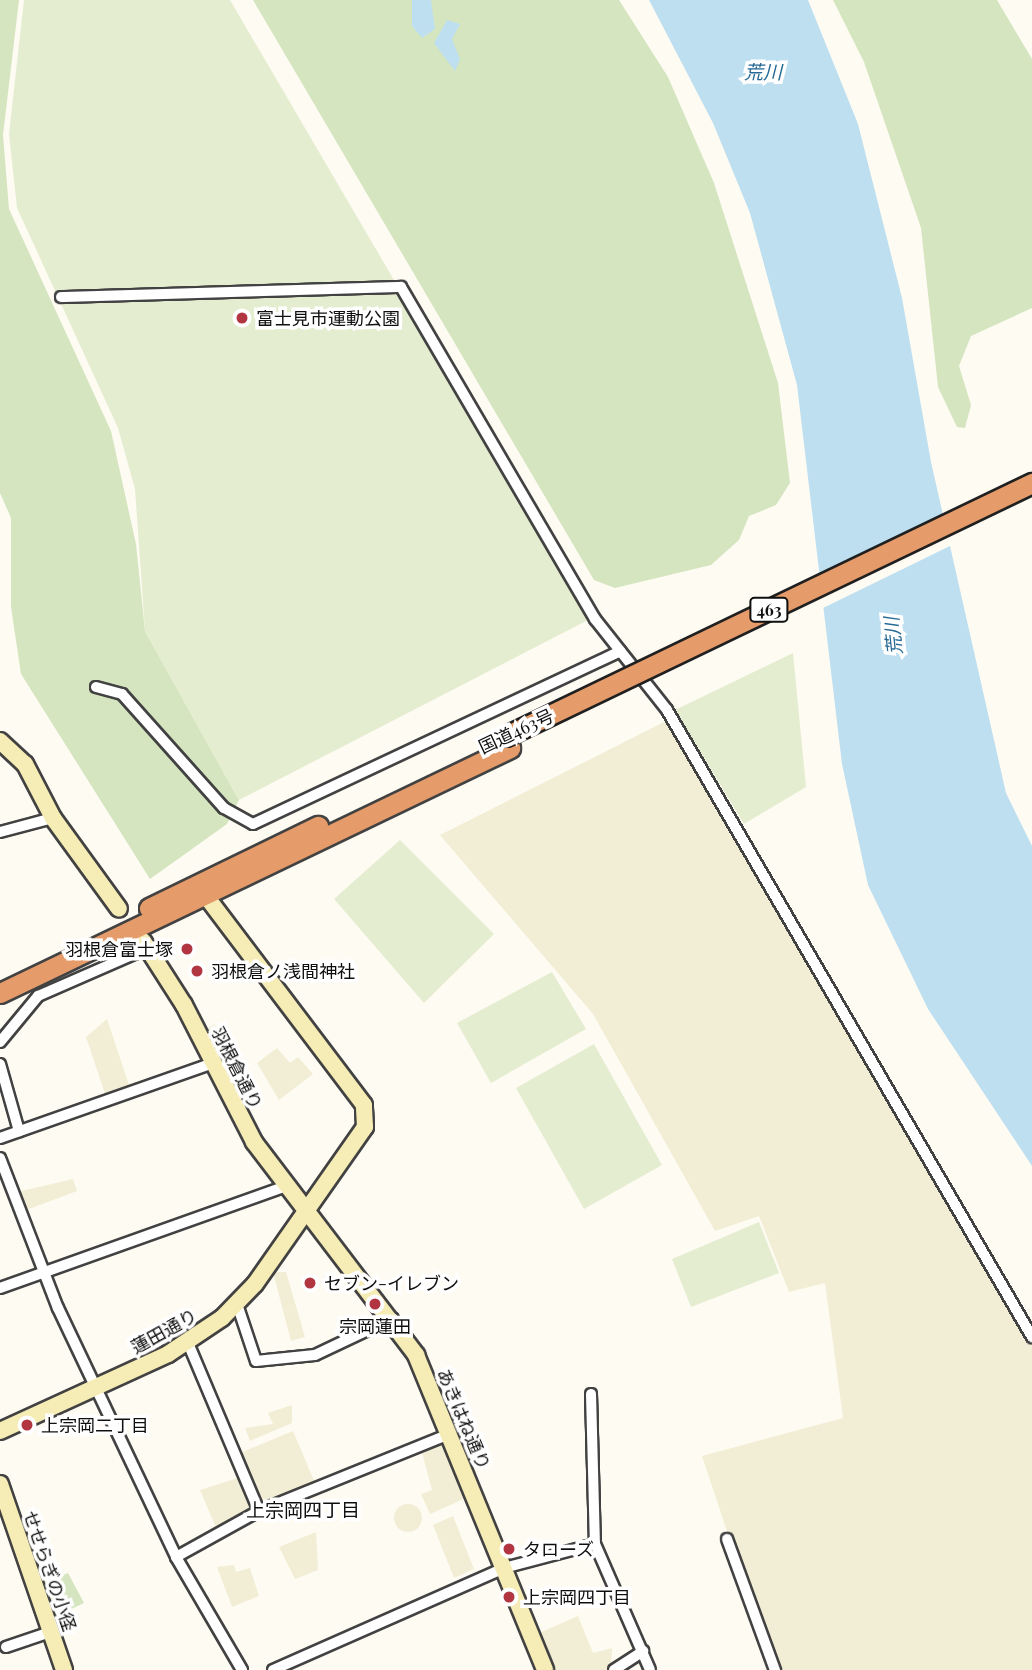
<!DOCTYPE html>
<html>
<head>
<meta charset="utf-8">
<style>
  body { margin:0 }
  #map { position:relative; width:1032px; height:1670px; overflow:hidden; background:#fefbf3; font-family:"Playfair Display","Noto Sans JP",serif }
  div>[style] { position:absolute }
  .farmland>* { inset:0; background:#f2eed5 }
  .round { border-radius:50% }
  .green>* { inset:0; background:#d5e5bf }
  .pitch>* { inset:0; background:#e5edd0 }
  .water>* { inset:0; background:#bddff0 }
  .pier>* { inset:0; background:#fefbf3 }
  .roads { filter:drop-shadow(2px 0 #424242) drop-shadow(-2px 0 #424242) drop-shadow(0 2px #424242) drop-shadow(0 -2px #424242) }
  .street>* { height:10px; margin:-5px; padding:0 5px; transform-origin:5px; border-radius:5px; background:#fff }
  .secondary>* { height:16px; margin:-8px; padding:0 8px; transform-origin:8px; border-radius:8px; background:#f6ecb5 }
  .highway>* { height:19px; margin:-9.5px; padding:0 9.5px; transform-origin:9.5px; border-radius:9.5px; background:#e59c6a }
  .bridges { filter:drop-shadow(2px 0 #202020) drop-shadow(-2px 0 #202020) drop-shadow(0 2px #202020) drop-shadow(0 -2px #202020) }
  .highway-bridge>* { height:19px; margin:-9.5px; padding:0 9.5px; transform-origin:9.5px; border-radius:9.5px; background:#e59c6a }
  .dots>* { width:19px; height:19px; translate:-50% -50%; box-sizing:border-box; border:4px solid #fff; border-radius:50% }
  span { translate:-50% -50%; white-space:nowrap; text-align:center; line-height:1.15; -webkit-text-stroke:7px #fff; paint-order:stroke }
  .shield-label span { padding:2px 5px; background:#fff; border:2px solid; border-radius:5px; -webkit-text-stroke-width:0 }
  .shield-label { font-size:16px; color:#0f0f0f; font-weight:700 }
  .poi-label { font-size:18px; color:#0f0f0f }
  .left { translate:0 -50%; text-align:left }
  .right { translate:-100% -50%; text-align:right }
  .street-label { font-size:18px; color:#0f0f0f }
  .water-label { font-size:19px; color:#256994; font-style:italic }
  .neighbourhood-label { font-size:19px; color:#0f0f0f }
</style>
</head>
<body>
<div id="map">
  <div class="farmland">
    <i style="clip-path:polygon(666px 721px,1032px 1338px,1032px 1670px,773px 1670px,702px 1456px,843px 1418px,825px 1283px,789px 1292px,759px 1216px,715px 1231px,593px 1014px,440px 835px)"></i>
    <i style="clip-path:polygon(107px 1019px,130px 1088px,106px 1097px,86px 1037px)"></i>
    <i style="clip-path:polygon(214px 1024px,244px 1063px,224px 1077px,203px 1033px)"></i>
    <i style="clip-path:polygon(277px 1048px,290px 1063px,298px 1057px,313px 1074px,279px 1100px,257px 1063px)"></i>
    <i style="clip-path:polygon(73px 1179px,77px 1191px,29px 1209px,19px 1205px,17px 1192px)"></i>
    <i style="clip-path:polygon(273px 1272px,286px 1272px,305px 1337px,291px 1341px)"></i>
    <i style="clip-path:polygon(292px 1405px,292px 1423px,250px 1441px,245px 1428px,273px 1424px,268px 1413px)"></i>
    <i style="clip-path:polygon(293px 1431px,315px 1483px,262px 1506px,240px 1453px)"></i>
    <i style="clip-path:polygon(444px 1440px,466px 1498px,430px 1514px,421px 1494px,432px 1490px,421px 1449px)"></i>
    <i style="clip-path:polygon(241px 1477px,254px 1510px,217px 1530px,200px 1490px)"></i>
    <i class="round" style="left:394px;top:1504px;width:28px;height:28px"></i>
    <i style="clip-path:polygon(453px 1516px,474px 1569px,454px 1578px,433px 1525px)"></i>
    <i style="clip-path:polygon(316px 1532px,318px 1570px,295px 1579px,279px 1547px)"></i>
    <i style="clip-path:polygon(234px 1565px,236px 1572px,250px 1568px,259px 1596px,232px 1607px,217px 1567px)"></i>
    <i style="clip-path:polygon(578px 1616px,593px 1653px,612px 1648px,611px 1670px,554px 1670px,539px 1633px)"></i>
  </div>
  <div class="green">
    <i style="clip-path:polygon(0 0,19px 0,3px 135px,9px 209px,111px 431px,136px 544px,145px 631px,239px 800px,227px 824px,150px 879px,21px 674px,11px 607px,11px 518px,0 493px)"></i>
    <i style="clip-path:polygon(253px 0,619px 0,668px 77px,714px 183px,778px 383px,790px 483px,776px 505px,749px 516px,739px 540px,711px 565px,615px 588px,594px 580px)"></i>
    <i style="clip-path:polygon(833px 0,997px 0,1032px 59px,1032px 308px,971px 336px,959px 366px,971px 405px,965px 428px,957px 427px,938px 387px,921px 228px,864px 62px)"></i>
    <i style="clip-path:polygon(68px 1573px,84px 1603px,54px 1617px,42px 1583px)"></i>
  </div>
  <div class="pitch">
    <i style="clip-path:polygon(24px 0,230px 0,592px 618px,239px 800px,145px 631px,135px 489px,118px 428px,17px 208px,9px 134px)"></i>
    <i style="clip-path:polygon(793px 653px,806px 787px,744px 824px,675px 710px)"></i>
    <i style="clip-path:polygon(400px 840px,494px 934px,424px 1003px,334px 899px)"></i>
    <i style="clip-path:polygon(552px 972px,586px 1029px,491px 1083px,457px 1023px)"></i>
    <i style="clip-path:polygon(594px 1044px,662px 1165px,584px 1209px,516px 1088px)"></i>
    <i style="clip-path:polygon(759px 1222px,779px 1273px,691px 1307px,672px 1259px)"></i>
  </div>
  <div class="water">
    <i style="clip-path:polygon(412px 0,431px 0,435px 29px,422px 38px,412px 26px)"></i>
    <i style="clip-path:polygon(649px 0,808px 0,858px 124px,902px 298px,931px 462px,1006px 793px,1032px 846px,1032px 1166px,928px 1009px,868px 885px,842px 764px,797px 385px,750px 213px,713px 123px)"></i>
    <i style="clip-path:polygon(447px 20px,460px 24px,452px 39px,460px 59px,455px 71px,434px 43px)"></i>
  </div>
  <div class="pier">
    <i style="clip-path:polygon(947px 514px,954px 544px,821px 609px,815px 577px)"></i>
  </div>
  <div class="roads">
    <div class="street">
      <i style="left:61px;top:297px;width:340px;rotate:-1.7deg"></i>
      <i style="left:401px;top:287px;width:385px;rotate:59.7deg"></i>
      <i style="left:595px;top:619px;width:116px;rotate:51.6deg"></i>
      <i style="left:667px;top:710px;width:726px;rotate:59.79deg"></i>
      <i style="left:96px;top:687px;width:27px;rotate:15deg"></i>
      <i style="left:122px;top:694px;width:153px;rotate:48.2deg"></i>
      <i style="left:224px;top:808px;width:33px;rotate:29deg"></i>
      <i style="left:253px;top:824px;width:406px;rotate:-25.2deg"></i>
      <i style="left:0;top:832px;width:55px;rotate:-14.8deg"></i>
      <i style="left:0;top:1042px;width:60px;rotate:-50.4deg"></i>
      <i style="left:38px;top:996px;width:120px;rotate:-23.6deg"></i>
      <i style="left:0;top:1064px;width:70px;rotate:74.2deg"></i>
      <i style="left:0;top:1138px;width:223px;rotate:-19.4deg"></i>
      <i style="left:0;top:1158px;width:161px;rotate:68.9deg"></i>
      <i style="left:58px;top:1308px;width:276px;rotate:64.6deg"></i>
      <i style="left:176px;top:1557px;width:131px;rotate:59.7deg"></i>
      <i style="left:0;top:1288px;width:304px;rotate:-19.6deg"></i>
      <i style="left:237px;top:1304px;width:60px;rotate:71.6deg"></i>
      <i style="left:256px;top:1361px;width:59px;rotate:-5.8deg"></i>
      <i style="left:315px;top:1355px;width:86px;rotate:-25.4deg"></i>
      <i style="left:188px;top:1343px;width:182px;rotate:67.1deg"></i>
      <i style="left:591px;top:1394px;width:150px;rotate:88.5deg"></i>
      <i style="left:595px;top:1544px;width:137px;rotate:66.4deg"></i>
      <i style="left:727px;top:1539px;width:140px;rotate:69.9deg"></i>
      <i style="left:176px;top:1557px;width:95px;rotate:-29deg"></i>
      <i style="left:259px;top:1511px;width:206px;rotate:-22deg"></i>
      <i style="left:6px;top:1647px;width:46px;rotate:-18.8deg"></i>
      <i style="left:273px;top:1670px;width:253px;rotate:-23.8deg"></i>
      <i style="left:504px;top:1568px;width:94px;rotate:-14.8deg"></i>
      <i style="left:614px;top:1670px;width:35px;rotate:-33deg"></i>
    </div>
    <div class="secondary">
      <i style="left:0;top:741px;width:34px;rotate:43deg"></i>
      <i style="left:25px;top:764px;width:61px;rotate:62.6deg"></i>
      <i style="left:53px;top:818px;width:112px;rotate:54deg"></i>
      <i style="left:143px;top:941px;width:76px;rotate:57.4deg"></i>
      <i style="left:184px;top:1005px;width:154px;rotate:62.9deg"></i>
      <i style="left:254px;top:1142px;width:268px;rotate:52.7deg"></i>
      <i style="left:416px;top:1355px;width:340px;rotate:67.7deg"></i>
      <i style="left:0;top:1431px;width:185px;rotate:-24.6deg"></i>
      <i style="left:168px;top:1354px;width:65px;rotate:-33.7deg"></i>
      <i style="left:222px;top:1318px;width:47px;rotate:-45.9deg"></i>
      <i style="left:255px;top:1284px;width:192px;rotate:-55deg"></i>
      <i style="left:365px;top:1127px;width:22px;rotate:-93deg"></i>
      <i style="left:364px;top:1105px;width:273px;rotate:-127.1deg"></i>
      <i style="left:0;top:1484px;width:197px;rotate:71deg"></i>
    </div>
    <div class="highway">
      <i style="left:149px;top:908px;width:188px;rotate:-25.9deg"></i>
      <i style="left:0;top:993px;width:566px;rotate:-25.66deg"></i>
    </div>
  </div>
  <div class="bridges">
    <div class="highway-bridge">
      <i style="left:506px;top:736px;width:584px;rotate:-25.69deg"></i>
    </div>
  </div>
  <div class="dots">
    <i style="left:242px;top:318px;background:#b13642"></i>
    <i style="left:187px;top:949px;background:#b13642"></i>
    <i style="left:197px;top:971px;background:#b13642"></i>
    <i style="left:310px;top:1283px;background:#b13642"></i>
    <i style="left:375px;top:1304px;background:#b13642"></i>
    <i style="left:27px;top:1425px;background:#b13642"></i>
    <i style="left:509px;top:1549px;background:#b13642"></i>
    <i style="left:509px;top:1597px;background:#b13642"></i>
  </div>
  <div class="shield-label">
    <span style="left:769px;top:610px">463</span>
  </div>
  <div class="poi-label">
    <span class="left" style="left:256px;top:318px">富士見市運動公園</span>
    <span class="right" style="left:173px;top:949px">羽根倉富士塚</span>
    <span class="left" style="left:211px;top:971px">羽根倉ノ浅間神社</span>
    <span class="left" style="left:324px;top:1283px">セブン-イレブン</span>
    <span style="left:375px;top:1326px">宗岡蓮田</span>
    <span class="left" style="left:41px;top:1425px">上宗岡二丁目</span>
    <span class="left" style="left:523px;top:1549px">タローズ</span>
    <span class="left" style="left:523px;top:1597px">上宗岡四丁目</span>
  </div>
  <div class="street-label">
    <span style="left:516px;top:731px;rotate:-25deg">国道463号</span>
    <span style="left:237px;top:1068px;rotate:63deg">羽根倉通り</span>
    <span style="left:164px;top:1331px;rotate:-29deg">蓮田通り</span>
    <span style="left:464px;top:1419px;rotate:67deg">あきはね通り</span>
    <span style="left:50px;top:1571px;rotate:71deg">せせらぎの小径</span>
  </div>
  <div class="water-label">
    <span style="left:763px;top:72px">荒川</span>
    <span style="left:893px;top:636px;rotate:-96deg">荒川</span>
  </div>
  <div class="neighbourhood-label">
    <span style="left:303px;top:1510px">上宗岡四丁目</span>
  </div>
</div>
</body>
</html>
